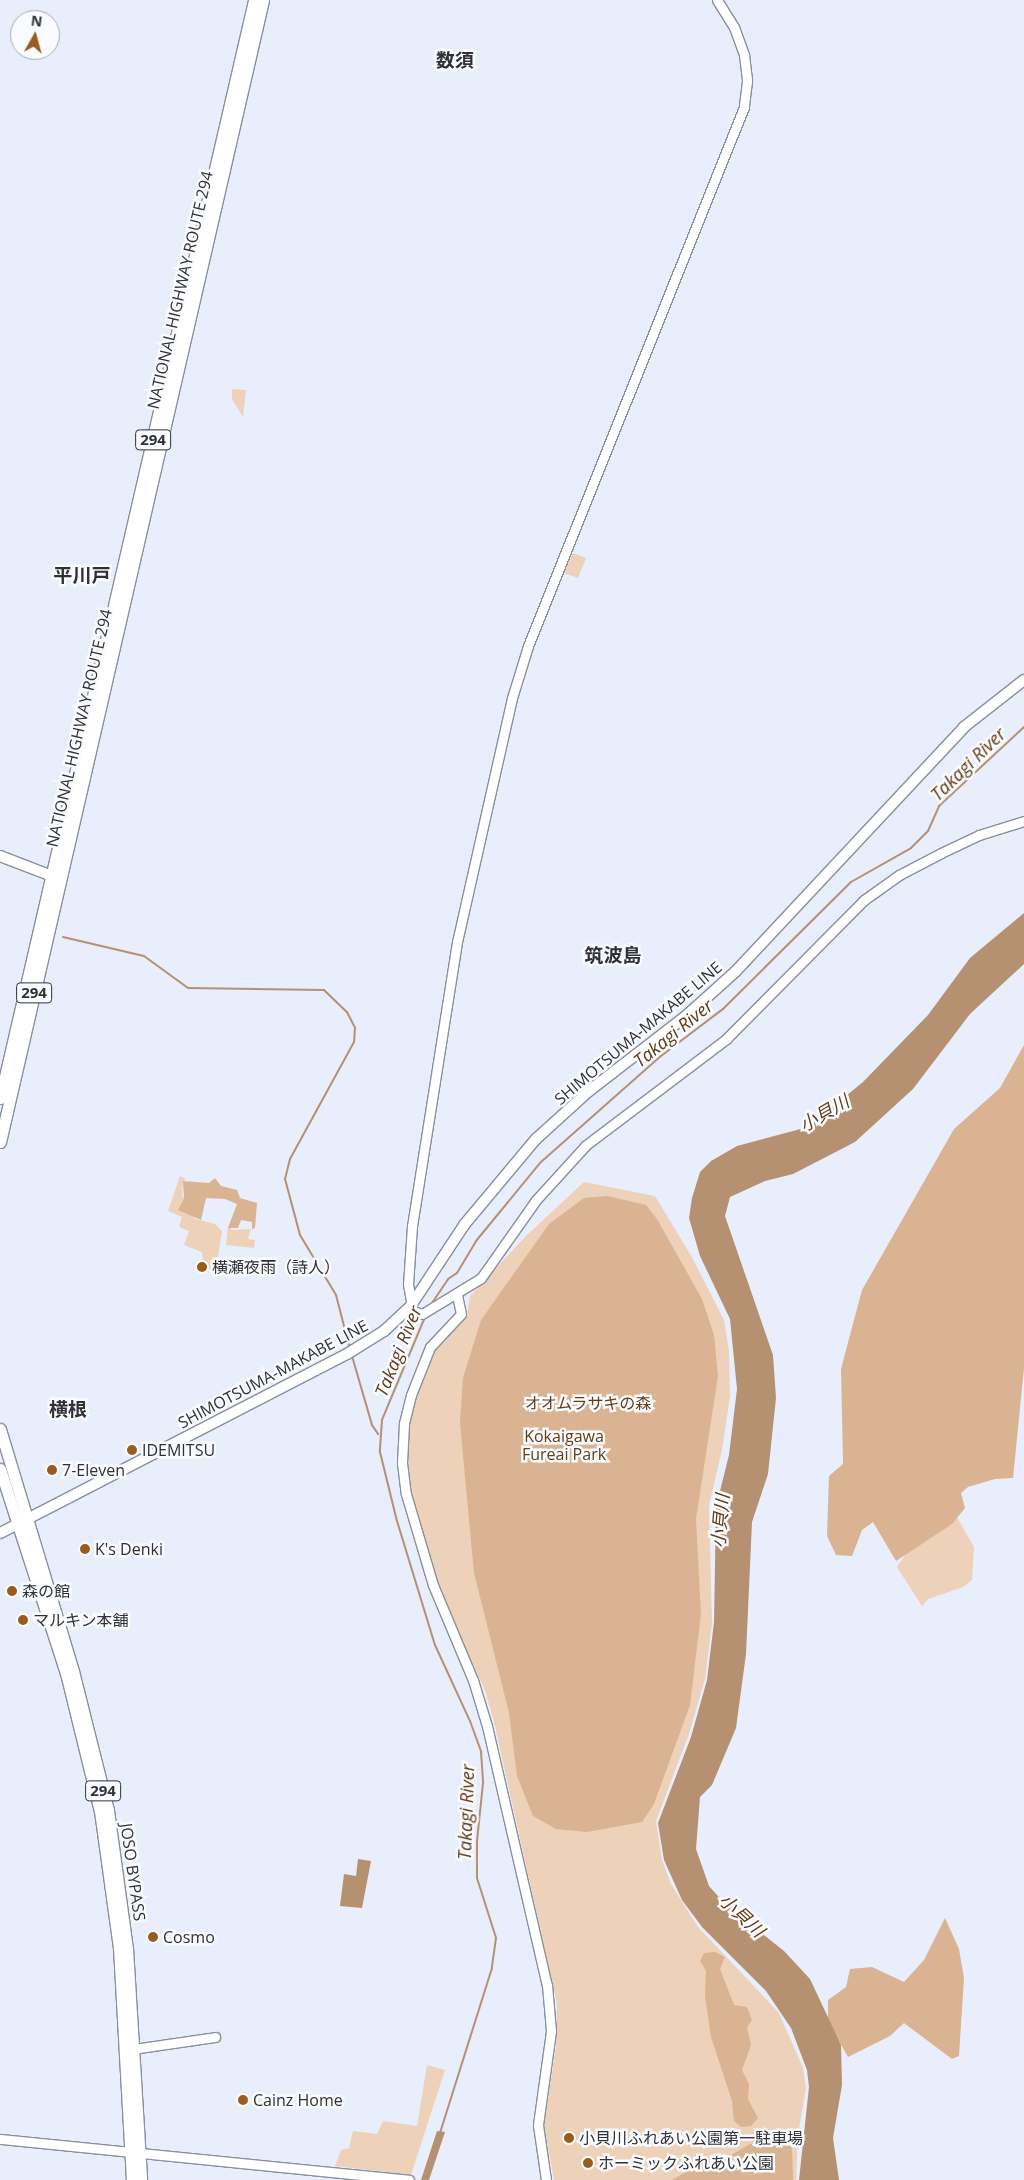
<!DOCTYPE html>
<html>
<head>
<meta charset="utf-8">
<style>
  body { margin:0 }
  #map { position:relative; width:1024px; height:2180px; overflow:hidden; background:#e8eefc; font-family:"Open Sans","Noto Sans JP",sans-serif }
  div>[style] { position:absolute }
  .green>* { inset:0; background:#edd1b8 }
  .forest>* { inset:0; background:#d9b392 }
  .water>* { inset:0; background:#b59171 }
  .stream>* { height:2px; margin:-1px; padding:0 1px; transform-origin:1px; border-radius:1px; background:#b59171 }
  .roads { filter:drop-shadow(1px 0 #898f9c) drop-shadow(-1px 0 #898f9c) drop-shadow(0 1px #898f9c) drop-shadow(0 -1px #898f9c) }
  .tertiary>* { height:9px; margin:-4.5px; padding:0 4.5px; transform-origin:4.5px; border-radius:4.5px; background:#fff }
  .secondary>* { height:10px; margin:-5px; padding:0 5px; transform-origin:5px; border-radius:5px; background:#fff }
  .trunk>* { height:11px; margin:-5.5px; padding:0 5.5px; transform-origin:5.5px; border-radius:5.5px; background:#fff }
  .dots>* { width:14px; height:14px; translate:-50% -50%; box-sizing:border-box; border:2px solid #fafbfe; border-radius:50% }
  span { translate:-50% -50%; white-space:nowrap; text-align:center; line-height:1.15; -webkit-text-stroke:5px #fafbfe; paint-order:stroke }
  .shield-label span { padding:1px 4px; background:#fafbfe; border:1px solid; border-radius:4px; -webkit-text-stroke-width:0 }
  .shield-label { font-size:15px; color:#2f3136; font-weight:700 }
  .street-label { font-size:16px; color:#2f3136 }
  .poi-label { font-size:16px; color:#2f3136 }
  .left { translate:0 -50%; text-align:left }
  .park-label { font-size:16px; color:#613c15 }
  .water-label { font-size:18px; color:#603a13; font-style:italic }
  .quarter-label { font-size:19px; color:#2f3136; font-weight:700 }
  .north { position:absolute; left:10px; top:10px; width:50px; height:50px; box-sizing:border-box; background:#fafbfe; border:1px solid #a9aaae; border-radius:50%; rotate:7deg; font-size:14px; font-weight:700; line-height:20px; text-align:center; color:#2f3136 }
  .north::after { content:''; display:block; margin:auto; width:18px; height:22px; background:#985d1d; clip-path:polygon(50% 0,100% 100%,50% 72%,0 100%) }
</style>
</head>
<body>
<div id="map">
  <div class="green">
    <i style="clip-path:polygon(232px 389px,246px 390px,243px 417px,232px 399px)"></i>
    <i style="clip-path:polygon(573px 553px,586px 558px,578px 578px,564px 573px)"></i>
    <i style="clip-path:polygon(180px 1176px,186px 1179px,183px 1181px,182px 1195px,195px 1219px,215px 1224px,222px 1231px,217px 1262px,211px 1261px,210px 1270px,204px 1267px,202px 1252px,184px 1245px,189px 1231px,179px 1227px,182px 1217px,168px 1211px)"></i>
    <i style="clip-path:polygon(584px 1182px,655px 1196px,693px 1259px,724px 1320px,729px 1351px,730px 1396px,722px 1450px,709px 1505px,712px 1623px,705px 1679px,689px 1734px,656px 1821px,662px 1860px,671px 1884px,698px 1927px,779px 2013px,803px 2068px,806px 2088px,798px 2135px,796px 2180px,554px 2180px,544px 2125px,556px 2047px,557px 2004px,494px 1722px,485px 1690px,452px 1620px,430px 1561px,410px 1487px,406px 1444px,412px 1407px,424px 1369px,437px 1344px,467px 1316px,470px 1296px,526px 1236px)"></i>
    <i style="clip-path:polygon(228px 1226px,232px 1230px,251px 1229px,248px 1239px,255px 1240px,254px 1248px,226px 1245px)"></i>
    <i style="clip-path:polygon(955px 1514px,974px 1547px,972px 1580px,963px 1587px,928px 1599px,922px 1606px,897px 1567px,913px 1543px)"></i>
    <i style="clip-path:polygon(427px 2065px,445px 2070px,411px 2175px,335px 2166px,341px 2150px,349px 2148px,353px 2131px,377px 2134px,383px 2121px,417px 2126px)"></i>
  </div>
  <div class="forest">
    <i style="clip-path:polygon(1024px 1045px,1024px 1368px,1013px 1478px,995px 1479px,968px 1487px,961px 1493px,965px 1508px,952px 1524px,896px 1561px,873px 1522px,862px 1530px,852px 1556px,836px 1555px,827px 1536px,829px 1476px,843px 1464px,841px 1369px,862px 1290px,954px 1129px,1000px 1088px)"></i>
    <i style="clip-path:polygon(215px 1178px,221px 1186px,237px 1190px,240px 1198px,257px 1203px,255px 1228px,252px 1229px,252px 1222px,241px 1220px,238px 1228px,228px 1228px,237px 1204px,225px 1199px,206px 1198px,201px 1220px,178px 1210px,184px 1199px,183px 1181px,209px 1183px)"></i>
    <i style="clip-path:polygon(607px 1196px,646px 1205px,657px 1219px,702px 1299px,714px 1335px,718px 1376px,696px 1519px,701px 1614px,690px 1705px,654px 1804px,642px 1822px,587px 1832px,556px 1829px,533px 1816px,517px 1776px,509px 1713px,474px 1573px,460px 1423px,463px 1378px,481px 1320px,549px 1224px,584px 1198px)"></i>
    <i style="clip-path:polygon(945px 1918px,959px 1949px,964px 1978px,959px 2056px,952px 2059px,904px 2023px,890px 2036px,848px 2057px,828px 2021px,828px 2000px,846px 1987px,850px 1969px,872px 1967px,904px 1982px,924px 1960px)"></i>
    <i style="clip-path:polygon(715px 1952px,725px 1957px,720px 1969px,734px 2005px,747px 2007px,752px 2020px,747px 2027px,751px 2045px,742px 2070px,749px 2084px,748px 2099px,758px 2118px,751px 2126px,741px 2127px,734px 2121px,732px 2101px,711px 2037px,705px 1996px,706px 1971px,700px 1961px,704px 1953px)"></i>
    <i style="clip-path:polygon(784px 2137px,792px 2149px,793px 2180px,672px 2180px,709px 2159px,724px 2159px,750px 2144px)"></i>
  </div>
  <div class="water">
    <i style="clip-path:polygon(1024px 913px,1024px 964px,970px 1014px,913px 1089px,855px 1142px,793px 1174px,765px 1181px,730px 1197px,725px 1216px,773px 1355px,776px 1398px,768px 1474px,752px 1522px,746px 1654px,736px 1728px,712px 1785px,700px 1797px,696px 1849px,709px 1886px,726px 1905px,784px 1951px,810px 1979px,841px 2045px,842px 2085px,833px 2138px,839px 2180px,799px 2180px,809px 2087px,807px 2070px,791px 2028px,766px 1991px,702px 1927px,682px 1900px,664px 1860px,658px 1823px,691px 1737px,707px 1680px,714px 1622px,716px 1507px,729px 1455px,737px 1389px,730px 1319px,700px 1256px,689px 1218px,692px 1198px,700px 1172px,711px 1161px,737px 1146px,808px 1127px,863px 1082px,928px 1015px,970px 958px)"></i>
    <i style="clip-path:polygon(358px 1859px,371px 1861px,362px 1908px,340px 1906px,344px 1874px,356px 1876px)"></i>
    <i style="clip-path:polygon(437px 2131px,445px 2132px,429px 2180px,421px 2180px)"></i>
  </div>
  <div class="stream">
    <i style="left:63px;top:937px;width:83px;rotate:13.2deg"></i>
    <i style="left:144px;top:956px;width:54px;rotate:36deg"></i>
    <i style="left:188px;top:988px;width:136px;rotate:0.8deg"></i>
    <i style="left:324px;top:990px;width:32px;rotate:44deg"></i>
    <i style="left:347px;top:1012px;width:18px;rotate:63deg"></i>
    <i style="left:355px;top:1028px;width:14px;rotate:94deg"></i>
    <i style="left:354px;top:1042px;width:133px;rotate:118.7deg"></i>
    <i style="left:290px;top:1159px;width:21px;rotate:104deg"></i>
    <i style="left:285px;top:1179px;width:58px;rotate:75deg"></i>
    <i style="left:300px;top:1235px;width:70px;rotate:59deg"></i>
    <i style="left:336px;top:1295px;width:56px;rotate:75.5deg"></i>
    <i style="left:432px;top:1303px;width:29px;rotate:-56deg"></i>
    <i style="left:448px;top:1279px;width:11px;rotate:-34deg"></i>
    <i style="left:457px;top:1273px;width:37px;rotate:-59deg"></i>
    <i style="left:476px;top:1241px;width:102px;rotate:-50.6deg"></i>
    <i style="left:541px;top:1162px;width:160px;rotate:-41.5deg"></i>
    <i style="left:661px;top:1056px;width:78px;rotate:-37.2deg"></i>
    <i style="left:723px;top:1009px;width:180px;rotate:-44.8deg"></i>
    <i style="left:851px;top:882px;width:69px;rotate:-29.5deg"></i>
    <i style="left:911px;top:848px;width:24px;rotate:-45deg"></i>
    <i style="left:928px;top:831px;width:27px;rotate:-66deg"></i>
    <i style="left:939px;top:806px;width:116px;rotate:-42.9deg"></i>
    <i style="left:425px;top:1317px;width:112px;rotate:112.7deg"></i>
    <i style="left:382px;top:1420px;width:32px;rotate:94deg"></i>
    <i style="left:380px;top:1452px;width:71px;rotate:76.2deg"></i>
    <i style="left:397px;top:1521px;width:130px;rotate:73deg"></i>
    <i style="left:435px;top:1645px;width:84px;rotate:65.3deg"></i>
    <i style="left:470px;top:1721px;width:33px;rotate:70deg"></i>
    <i style="left:481px;top:1752px;width:31px;rotate:86deg"></i>
    <i style="left:483px;top:1783px;width:58px;rotate:95.9deg"></i>
    <i style="left:477px;top:1841px;width:37px;rotate:90deg"></i>
    <i style="left:477px;top:1878px;width:63px;rotate:72.4deg"></i>
    <i style="left:496px;top:1938px;width:30px;rotate:98deg"></i>
    <i style="left:492px;top:1968px;width:173px;rotate:107.5deg"></i>
    <i style="left:352px;top:1356px;width:72px;rotate:73.8deg"></i>
    <i style="left:372px;top:1425px;width:11px;rotate:56deg"></i>
  </div>
  <div class="roads">
    <div class="tertiary">
      <i style="left:717px;top:0;width:32px;rotate:58deg"></i>
      <i style="left:734px;top:27px;width:30px;rotate:70deg"></i>
      <i style="left:744px;top:55px;width:26px;rotate:83deg"></i>
      <i style="left:747px;top:81px;width:26px;rotate:97deg"></i>
      <i style="left:744px;top:107px;width:581px;rotate:111.84deg"></i>
      <i style="left:528px;top:646px;width:54px;rotate:107.1deg"></i>
      <i style="left:512px;top:698px;width:250px;rotate:102.7deg"></i>
      <i style="left:457px;top:942px;width:288px;rotate:99deg"></i>
      <i style="left:412px;top:1226px;width:58px;rotate:93.9deg"></i>
      <i style="left:408px;top:1284px;width:27px;rotate:80deg"></i>
      <i style="left:413px;top:1311px;width:9px;rotate:18deg"></i>
      <i style="left:422px;top:1314px;width:69px;rotate:-31.4deg"></i>
      <i style="left:481px;top:1278px;width:95px;rotate:-54.8deg"></i>
      <i style="left:536px;top:1200px;width:74px;rotate:-47.7deg"></i>
      <i style="left:586px;top:1145px;width:176px;rotate:-37.1deg"></i>
      <i style="left:726px;top:1039px;width:196px;rotate:-45.2deg"></i>
      <i style="left:864px;top:900px;width:43px;rotate:-35.5deg"></i>
      <i style="left:899px;top:875px;width:47px;rotate:-27.6deg"></i>
      <i style="left:941px;top:853px;width:42px;rotate:-25.3deg"></i>
      <i style="left:979px;top:835px;width:47px;rotate:-17.3deg"></i>
      <i style="left:457px;top:1295px;width:19px;rotate:78deg"></i>
      <i style="left:461px;top:1314px;width:45px;rotate:133.2deg"></i>
      <i style="left:430px;top:1347px;width:52px;rotate:111.6deg"></i>
      <i style="left:411px;top:1395px;width:30px;rotate:104deg"></i>
      <i style="left:404px;top:1424px;width:39px;rotate:93deg"></i>
      <i style="left:402px;top:1463px;width:31px;rotate:83deg"></i>
      <i style="left:406px;top:1494px;width:95px;rotate:73.5deg"></i>
      <i style="left:433px;top:1585px;width:103px;rotate:67.2deg"></i>
      <i style="left:473px;top:1680px;width:48px;rotate:73.1deg"></i>
      <i style="left:487px;top:1726px;width:266px;rotate:77deg"></i>
      <i style="left:547px;top:1985px;width:46px;rotate:85deg"></i>
      <i style="left:551px;top:2031px;width:95px;rotate:97.9deg"></i>
      <i style="left:538px;top:2125px;width:56px;rotate:81.7deg"></i>
      <i style="left:133px;top:2049px;width:83px;rotate:-8.3deg"></i>
      <i style="left:0;top:2139px;width:411px;rotate:5.7deg"></i>
    </div>
    <div class="secondary">
      <i style="left:0;top:856px;width:61px;rotate:21.1deg"></i>
      <i style="left:0;top:1533px;width:390px;rotate:-27.3deg"></i>
      <i style="left:347px;top:1354px;width:44px;rotate:-31.9deg"></i>
      <i style="left:384px;top:1331px;width:35px;rotate:-43deg"></i>
      <i style="left:410px;top:1307px;width:98px;rotate:-56.6deg"></i>
      <i style="left:464px;top:1225px;width:112px;rotate:-50.1deg"></i>
      <i style="left:536px;top:1139px;width:72px;rotate:-42.2deg"></i>
      <i style="left:589px;top:1091px;width:123px;rotate:-37.7deg"></i>
      <i style="left:686px;top:1016px;width:67px;rotate:-42deg"></i>
      <i style="left:736px;top:971px;width:334px;rotate:-46.9deg"></i>
      <i style="left:964px;top:727px;width:76px;rotate:-38.1deg"></i>
    </div>
    <div class="trunk">
      <i style="left:0;top:1098px;width:1127px;rotate:-76.97deg"></i>
      <i style="left:0;top:1142px;width:1172px;rotate:-77.03deg"></i>
      <i style="left:0;top:1429px;width:253px;rotate:73.2deg"></i>
      <i style="left:73px;top:1671px;width:143px;rotate:75.9deg"></i>
      <i style="left:108px;top:1810px;width:139px;rotate:82.2deg"></i>
      <i style="left:127px;top:1948px;width:232px;rotate:86.5deg"></i>
      <i style="left:0;top:1469px;width:214px;rotate:72.1deg"></i>
      <i style="left:66px;top:1673px;width:142px;rotate:76.2deg"></i>
      <i style="left:100px;top:1811px;width:138px;rotate:82.1deg"></i>
      <i style="left:119px;top:1948px;width:232px;rotate:86.8deg"></i>
    </div>
  </div>
  <div class="dots">
    <i style="left:202px;top:1267px;background:#985d1d"></i>
    <i style="left:132px;top:1450px;background:#985d1d"></i>
    <i style="left:52px;top:1470px;background:#985d1d"></i>
    <i style="left:85px;top:1549px;background:#985d1d"></i>
    <i style="left:12px;top:1591px;background:#985d1d"></i>
    <i style="left:23px;top:1620px;background:#985d1d"></i>
    <i style="left:153px;top:1937px;background:#985d1d"></i>
    <i style="left:243px;top:2100px;background:#985d1d"></i>
    <i style="left:569px;top:2138px;background:#985d1d"></i>
    <i style="left:588px;top:2163px;background:#985d1d"></i>
  </div>
  <div class="shield-label">
    <span style="left:153px;top:440px">294</span>
    <span style="left:34px;top:993px">294</span>
    <span style="left:103px;top:1791px">294</span>
  </div>
  <div class="street-label">
    <span style="left:180px;top:290px;rotate:-77deg">NATIONAL HIGHWAY ROUTE 294</span>
    <span style="left:79px;top:728px;rotate:-77deg">NATIONAL HIGHWAY ROUTE 294</span>
    <span style="left:638px;top:1033px;rotate:-40deg">SHIMOTSUMA-MAKABE LINE</span>
    <span style="left:273px;top:1374px;rotate:-28deg">SHIMOTSUMA-MAKABE LINE</span>
    <span style="left:133px;top:1872px;rotate:82deg">JOSO BYPASS</span>
  </div>
  <div class="poi-label">
    <span class="left" style="left:212px;top:1267px">横瀬夜雨（詩人）</span>
    <span class="left" style="left:142px;top:1450px">IDEMITSU</span>
    <span class="left" style="left:62px;top:1470px">7-Eleven</span>
    <span class="left" style="left:95px;top:1549px">K's Denki</span>
    <span class="left" style="left:22px;top:1591px">森の館</span>
    <span class="left" style="left:33px;top:1620px">マルキン本舗</span>
    <span class="left" style="left:163px;top:1937px">Cosmo</span>
    <span class="left" style="left:253px;top:2100px">Cainz Home</span>
    <span class="left" style="left:579px;top:2138px">小貝川ふれあい公園第一駐車場</span>
    <span class="left" style="left:598px;top:2163px">ホーミックふれあい公園</span>
  </div>
  <div class="park-label">
    <span style="left:588px;top:1403px">オオムラサキの森</span>
    <span style="left:564px;top:1445px">Kokaigawa<br>Fureai Park</span>
  </div>
  <div class="water-label">
    <span style="left:968px;top:764px;rotate:-44deg">Takagi River</span>
    <span style="left:673px;top:1033px;rotate:-39deg">Takagi River</span>
    <span style="left:824px;top:1113px;rotate:-30deg">小貝川</span>
    <span style="left:398px;top:1351px;rotate:-68deg">Takagi River</span>
    <span style="left:720px;top:1521px;rotate:-85deg">小貝川</span>
    <span style="left:466px;top:1812px;rotate:-88deg">Takagi River</span>
    <span style="left:742px;top:1915px;rotate:43deg">小貝川</span>
  </div>
  <div class="quarter-label">
    <span style="left:455px;top:61px">数須</span>
    <span style="left:82px;top:576px">平川戸</span>
    <span style="left:613px;top:956px">筑波島</span>
    <span style="left:68px;top:1410px">横根</span>
  </div>
  <div class="north">N</div>
</div>
</body>
</html>
